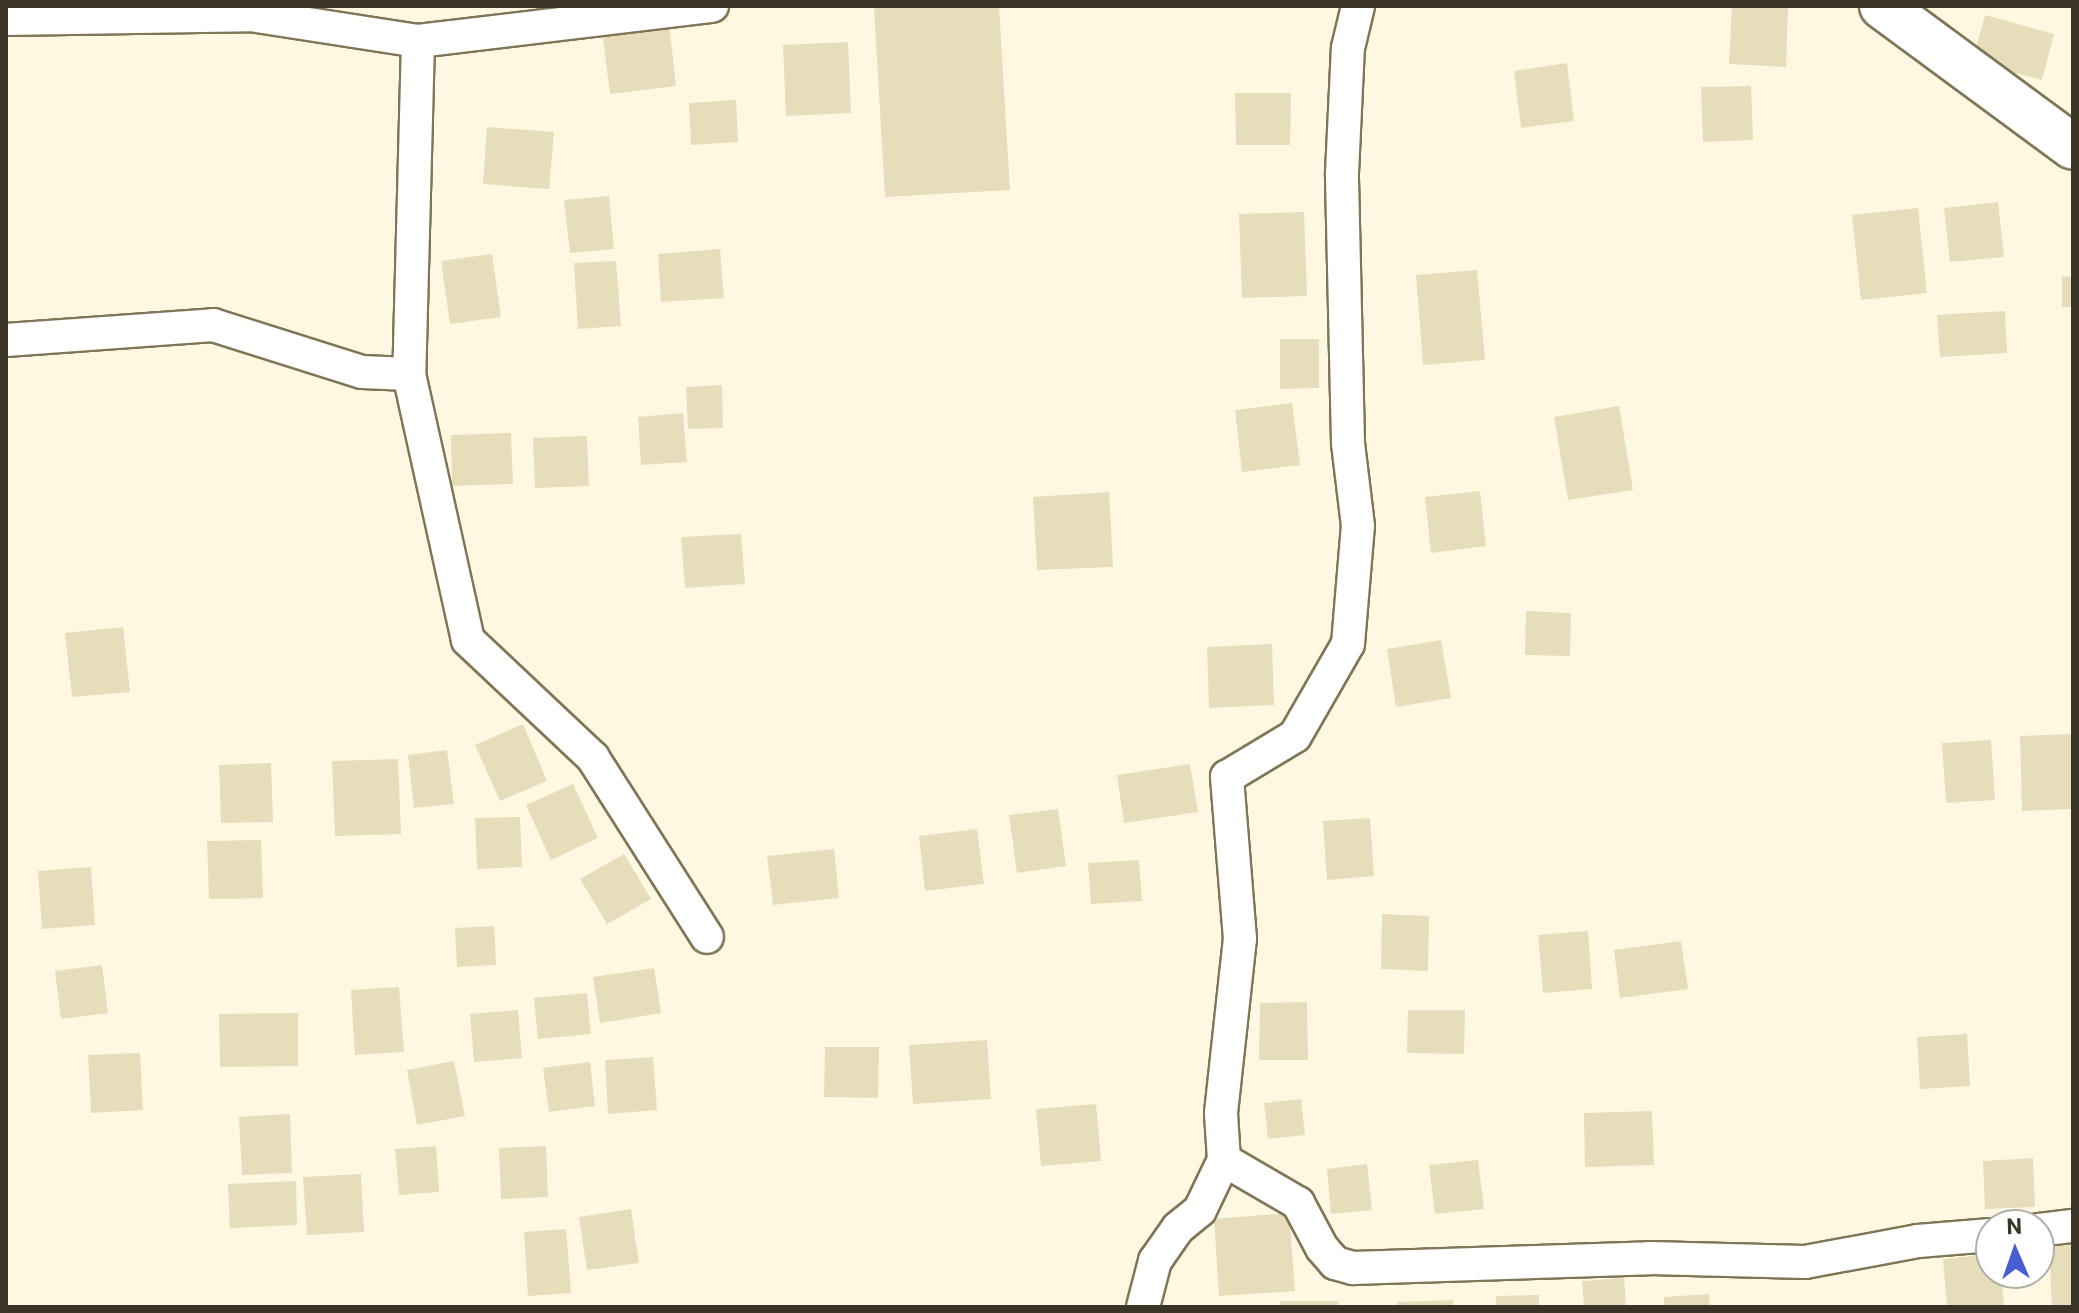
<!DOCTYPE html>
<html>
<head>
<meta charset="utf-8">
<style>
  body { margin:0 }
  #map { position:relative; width:2079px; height:1313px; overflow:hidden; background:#fef8e3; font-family:Roboto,sans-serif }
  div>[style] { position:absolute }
  .building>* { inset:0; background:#e8ddba }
  .roads { filter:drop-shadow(2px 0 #807656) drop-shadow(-2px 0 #807656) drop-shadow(0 2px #807656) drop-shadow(0 -2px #807656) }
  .street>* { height:32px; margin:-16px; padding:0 16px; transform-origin:16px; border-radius:16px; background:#fff }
  .secondary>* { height:44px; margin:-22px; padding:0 22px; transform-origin:22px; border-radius:22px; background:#fff }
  span { translate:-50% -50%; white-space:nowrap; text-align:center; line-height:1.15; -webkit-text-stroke:7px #fff; paint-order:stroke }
  .frame { position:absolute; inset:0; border:8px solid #393426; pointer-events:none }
  .north { position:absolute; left:1975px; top:1209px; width:80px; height:80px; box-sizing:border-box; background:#fff; border:2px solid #b0aea8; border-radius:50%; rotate:358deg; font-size:22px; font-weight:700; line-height:32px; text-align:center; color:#393426 }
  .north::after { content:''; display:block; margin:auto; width:28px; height:36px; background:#495cd1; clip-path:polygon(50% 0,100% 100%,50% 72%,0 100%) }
</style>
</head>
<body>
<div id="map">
  <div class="building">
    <i style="clip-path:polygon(999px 6px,1010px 190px,885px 197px,874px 7px)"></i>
    <i style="clip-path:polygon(1732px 6px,1788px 6px,1786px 67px,1729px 64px)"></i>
    <i style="clip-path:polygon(1985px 15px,2054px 34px,2042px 80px,1972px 62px)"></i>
    <i style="clip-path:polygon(669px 23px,676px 86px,610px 94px,602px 31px)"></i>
    <i style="clip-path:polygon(848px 42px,851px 113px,786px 116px,783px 45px)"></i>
    <i style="clip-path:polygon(1567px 63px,1574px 121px,1521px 128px,1514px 71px)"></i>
    <i style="clip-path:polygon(1751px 86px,1753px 140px,1703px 142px,1701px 87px)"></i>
    <i style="clip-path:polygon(1235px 93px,1291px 93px,1290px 145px,1236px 145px)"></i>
    <i style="clip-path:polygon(736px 100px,738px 142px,691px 145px,689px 103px)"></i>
    <i style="clip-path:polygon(487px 127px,554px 132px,549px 189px,483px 184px)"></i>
    <i style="clip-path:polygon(609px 196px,614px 249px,570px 253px,564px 200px)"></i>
    <i style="clip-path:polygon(1998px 202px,2004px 257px,1950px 262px,1944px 208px)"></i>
    <i style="clip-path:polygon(1918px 208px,1927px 293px,1861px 300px,1852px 215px)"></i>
    <i style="clip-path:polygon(1304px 212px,1307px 296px,1242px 298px,1239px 214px)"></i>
    <i style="clip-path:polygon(720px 249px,724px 298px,661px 302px,658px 254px)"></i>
    <i style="clip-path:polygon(492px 254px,501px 317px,450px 324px,441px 261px)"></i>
    <i style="clip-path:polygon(616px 261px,621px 326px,578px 329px,574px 263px)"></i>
    <i style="clip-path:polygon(1477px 270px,1485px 360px,1423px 365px,1416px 275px)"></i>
    <i style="clip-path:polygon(2062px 276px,2073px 277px,2073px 307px,2062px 307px)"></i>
    <i style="clip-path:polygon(2005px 311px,2007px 353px,1940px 357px,1937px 315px)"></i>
    <i style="clip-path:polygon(1280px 339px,1319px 339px,1319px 388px,1280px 389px)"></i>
    <i style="clip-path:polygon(722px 385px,723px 428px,688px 429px,686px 387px)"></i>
    <i style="clip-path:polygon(1292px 403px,1300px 465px,1242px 472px,1235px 410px)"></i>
    <i style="clip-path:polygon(1619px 406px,1633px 490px,1568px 500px,1554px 417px)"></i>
    <i style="clip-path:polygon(683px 413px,687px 462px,641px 465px,638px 417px)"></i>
    <i style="clip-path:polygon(511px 433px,513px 484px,452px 486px,451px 435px)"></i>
    <i style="clip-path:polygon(587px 436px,589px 486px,535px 488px,533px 438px)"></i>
    <i style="clip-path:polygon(1480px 491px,1486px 546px,1431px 553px,1425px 497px)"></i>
    <i style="clip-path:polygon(1109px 492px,1113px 567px,1037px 570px,1033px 497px)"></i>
    <i style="clip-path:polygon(741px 534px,745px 584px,685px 588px,681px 537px)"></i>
    <i style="clip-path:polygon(1526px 611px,1571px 613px,1570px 656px,1525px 655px)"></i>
    <i style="clip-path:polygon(123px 627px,130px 692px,72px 697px,65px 633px)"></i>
    <i style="clip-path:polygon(1441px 640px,1451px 698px,1396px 707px,1387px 649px)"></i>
    <i style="clip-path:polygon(1272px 644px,1274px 705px,1209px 708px,1207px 647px)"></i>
    <i style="clip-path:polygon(523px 724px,547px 781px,500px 801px,475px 745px)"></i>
    <i style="clip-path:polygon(2073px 734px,2073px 809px,2022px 811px,2020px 736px)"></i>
    <i style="clip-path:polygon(1991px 740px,1995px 800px,1946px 803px,1942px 743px)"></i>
    <i style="clip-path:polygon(447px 750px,454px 804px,414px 808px,408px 755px)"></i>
    <i style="clip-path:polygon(398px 759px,401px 834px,335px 836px,332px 761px)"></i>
    <i style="clip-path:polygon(271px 763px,273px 822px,221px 823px,219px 765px)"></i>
    <i style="clip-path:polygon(1190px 764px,1198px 812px,1124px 823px,1117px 775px)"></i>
    <i style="clip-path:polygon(573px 784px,598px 838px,551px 860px,526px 805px)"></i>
    <i style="clip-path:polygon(1058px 809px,1066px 866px,1017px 873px,1009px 815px)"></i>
    <i style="clip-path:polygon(520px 817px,522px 867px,477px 869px,475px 818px)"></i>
    <i style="clip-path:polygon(1370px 818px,1374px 876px,1327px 880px,1323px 821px)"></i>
    <i style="clip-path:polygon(977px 829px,984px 884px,925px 891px,919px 836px)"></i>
    <i style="clip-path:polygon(261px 840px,263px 898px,209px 899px,207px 841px)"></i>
    <i style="clip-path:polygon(834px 849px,839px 898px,773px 905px,767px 856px)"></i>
    <i style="clip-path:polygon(624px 854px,651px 899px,607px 924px,580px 879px)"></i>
    <i style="clip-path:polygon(1139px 860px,1142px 901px,1091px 904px,1088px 863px)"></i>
    <i style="clip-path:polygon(91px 867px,95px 925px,42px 929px,38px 871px)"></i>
    <i style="clip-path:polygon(1382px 914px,1429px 916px,1428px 971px,1381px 969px)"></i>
    <i style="clip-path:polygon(494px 926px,496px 965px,457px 967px,455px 928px)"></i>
    <i style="clip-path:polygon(1588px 931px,1592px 989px,1543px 993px,1538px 935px)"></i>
    <i style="clip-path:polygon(1681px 941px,1688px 989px,1620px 998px,1614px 950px)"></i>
    <i style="clip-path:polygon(102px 965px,108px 1013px,61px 1019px,55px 971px)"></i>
    <i style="clip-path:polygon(654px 968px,661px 1013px,600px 1023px,593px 977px)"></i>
    <i style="clip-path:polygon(399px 987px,404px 1052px,355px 1055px,351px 990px)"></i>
    <i style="clip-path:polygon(587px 993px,591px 1034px,538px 1039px,534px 998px)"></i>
    <i style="clip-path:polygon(1307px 1002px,1308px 1060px,1259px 1060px,1260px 1003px)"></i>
    <i style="clip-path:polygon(518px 1010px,522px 1058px,474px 1062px,470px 1014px)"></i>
    <i style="clip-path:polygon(1408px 1010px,1465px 1010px,1464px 1054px,1407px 1053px)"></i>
    <i style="clip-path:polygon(298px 1013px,298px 1066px,220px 1067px,219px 1014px)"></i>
    <i style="clip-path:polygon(1967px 1034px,1970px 1086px,1920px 1089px,1917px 1037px)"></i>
    <i style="clip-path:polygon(987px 1040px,991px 1099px,913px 1104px,909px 1045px)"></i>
    <i style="clip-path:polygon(825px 1047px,879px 1047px,878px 1098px,824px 1097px)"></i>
    <i style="clip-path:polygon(140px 1053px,143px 1110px,91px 1113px,88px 1055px)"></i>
    <i style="clip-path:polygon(653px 1057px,657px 1110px,608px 1114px,605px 1060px)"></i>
    <i style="clip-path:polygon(454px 1061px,465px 1116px,417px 1125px,407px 1070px)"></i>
    <i style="clip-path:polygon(590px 1062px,595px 1106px,549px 1112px,543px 1068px)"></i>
    <i style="clip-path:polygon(1301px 1099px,1305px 1135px,1268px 1139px,1264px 1103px)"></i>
    <i style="clip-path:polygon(1096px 1104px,1101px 1161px,1041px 1166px,1036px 1109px)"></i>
    <i style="clip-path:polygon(1652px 1111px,1654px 1165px,1585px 1167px,1584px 1113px)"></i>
    <i style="clip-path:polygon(290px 1114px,292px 1173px,242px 1175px,239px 1117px)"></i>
    <i style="clip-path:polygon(436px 1146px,439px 1192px,399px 1195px,395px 1149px)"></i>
    <i style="clip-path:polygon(546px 1146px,548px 1197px,501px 1199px,499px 1148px)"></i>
    <i style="clip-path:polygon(2033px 1158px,2035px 1207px,1985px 1209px,1983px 1161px)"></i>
    <i style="clip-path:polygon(1478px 1160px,1484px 1209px,1435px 1214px,1429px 1165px)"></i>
    <i style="clip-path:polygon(1367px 1164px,1372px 1210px,1331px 1214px,1327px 1169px)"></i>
    <i style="clip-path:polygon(361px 1174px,364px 1232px,307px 1235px,303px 1177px)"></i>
    <i style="clip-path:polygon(296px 1181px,297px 1225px,230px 1228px,228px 1184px)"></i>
    <i style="clip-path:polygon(631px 1209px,639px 1263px,587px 1270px,579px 1217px)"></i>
    <i style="clip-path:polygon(1289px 1213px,1295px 1291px,1219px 1296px,1214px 1219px)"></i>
    <i style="clip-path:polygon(566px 1229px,571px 1293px,528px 1296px,524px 1232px)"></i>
    <i style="clip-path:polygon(2073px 1245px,2073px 1307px,2052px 1307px,2049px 1247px)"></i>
    <i style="clip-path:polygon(1991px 1254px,1991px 1273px,2001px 1273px,2004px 1307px,1947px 1307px,1943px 1259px)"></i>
    <i style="clip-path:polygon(1624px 1278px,1626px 1307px,1584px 1307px,1582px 1281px)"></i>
    <i style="clip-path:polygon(1709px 1294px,1710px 1307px,1664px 1307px,1664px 1297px)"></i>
    <i style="clip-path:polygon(1539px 1295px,1539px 1307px,1496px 1307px,1496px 1296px)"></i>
    <i style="clip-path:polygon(1453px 1300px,1453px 1307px,1398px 1307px,1397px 1302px)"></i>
    <i style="clip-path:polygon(1280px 1301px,1338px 1301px,1338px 1307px,1280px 1307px)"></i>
  </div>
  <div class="roads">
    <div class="street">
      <i style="left:6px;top:19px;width:244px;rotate:-0.9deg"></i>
      <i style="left:250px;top:15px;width:170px;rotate:8.8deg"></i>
      <i style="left:418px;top:41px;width:296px;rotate:-6.8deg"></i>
      <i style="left:418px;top:41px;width:333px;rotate:91.5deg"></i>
      <i style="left:409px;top:374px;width:272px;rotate:77.5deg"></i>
      <i style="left:468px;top:640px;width:172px;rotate:43.3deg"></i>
      <i style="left:593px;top:758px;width:212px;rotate:57.5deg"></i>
      <i style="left:6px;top:340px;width:208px;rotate:-4.1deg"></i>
      <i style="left:213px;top:325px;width:156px;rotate:17.5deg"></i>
      <i style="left:362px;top:372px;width:47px;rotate:2.4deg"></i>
      <i style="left:1224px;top:1160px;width:86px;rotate:30.2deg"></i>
      <i style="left:1298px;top:1203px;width:51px;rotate:61.9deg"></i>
      <i style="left:1322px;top:1248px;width:20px;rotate:49deg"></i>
      <i style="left:1335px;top:1263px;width:19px;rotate:16deg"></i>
      <i style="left:1353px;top:1268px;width:297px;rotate:-1.9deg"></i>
      <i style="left:1650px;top:1258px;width:155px;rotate:1.5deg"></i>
      <i style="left:1805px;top:1262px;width:115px;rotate:-10.5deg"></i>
      <i style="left:1918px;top:1241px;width:73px;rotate:-4.7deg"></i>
      <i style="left:2039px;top:1230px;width:34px;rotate:-7deg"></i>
      <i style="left:1143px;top:1307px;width:48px;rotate:-75.4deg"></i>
      <i style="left:1155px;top:1261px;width:40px;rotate:-55.1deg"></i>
      <i style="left:1178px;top:1228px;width:28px;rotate:-39deg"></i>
      <i style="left:1200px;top:1210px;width:55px;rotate:-64.4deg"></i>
      <i style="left:1224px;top:1160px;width:47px;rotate:-93.7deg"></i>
      <i style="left:1221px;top:1113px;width:175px;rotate:-83.8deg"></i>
      <i style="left:1240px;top:939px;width:163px;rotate:-94.6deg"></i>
      <i style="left:1227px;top:777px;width:79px;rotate:-31.1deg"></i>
      <i style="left:1295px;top:736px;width:106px;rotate:-60.1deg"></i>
      <i style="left:1348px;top:644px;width:118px;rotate:-85.2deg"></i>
      <i style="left:1358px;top:526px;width:84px;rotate:-96.9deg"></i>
      <i style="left:1348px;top:443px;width:270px;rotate:-91.3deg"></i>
      <i style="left:1342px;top:173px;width:125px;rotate:-87.3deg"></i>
      <i style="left:1348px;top:48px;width:43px;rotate:-76.6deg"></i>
    </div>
    <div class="secondary">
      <i style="left:1882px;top:6px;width:237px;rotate:36.4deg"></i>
    </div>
  </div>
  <div class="frame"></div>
  <div class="north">N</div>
</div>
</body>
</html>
